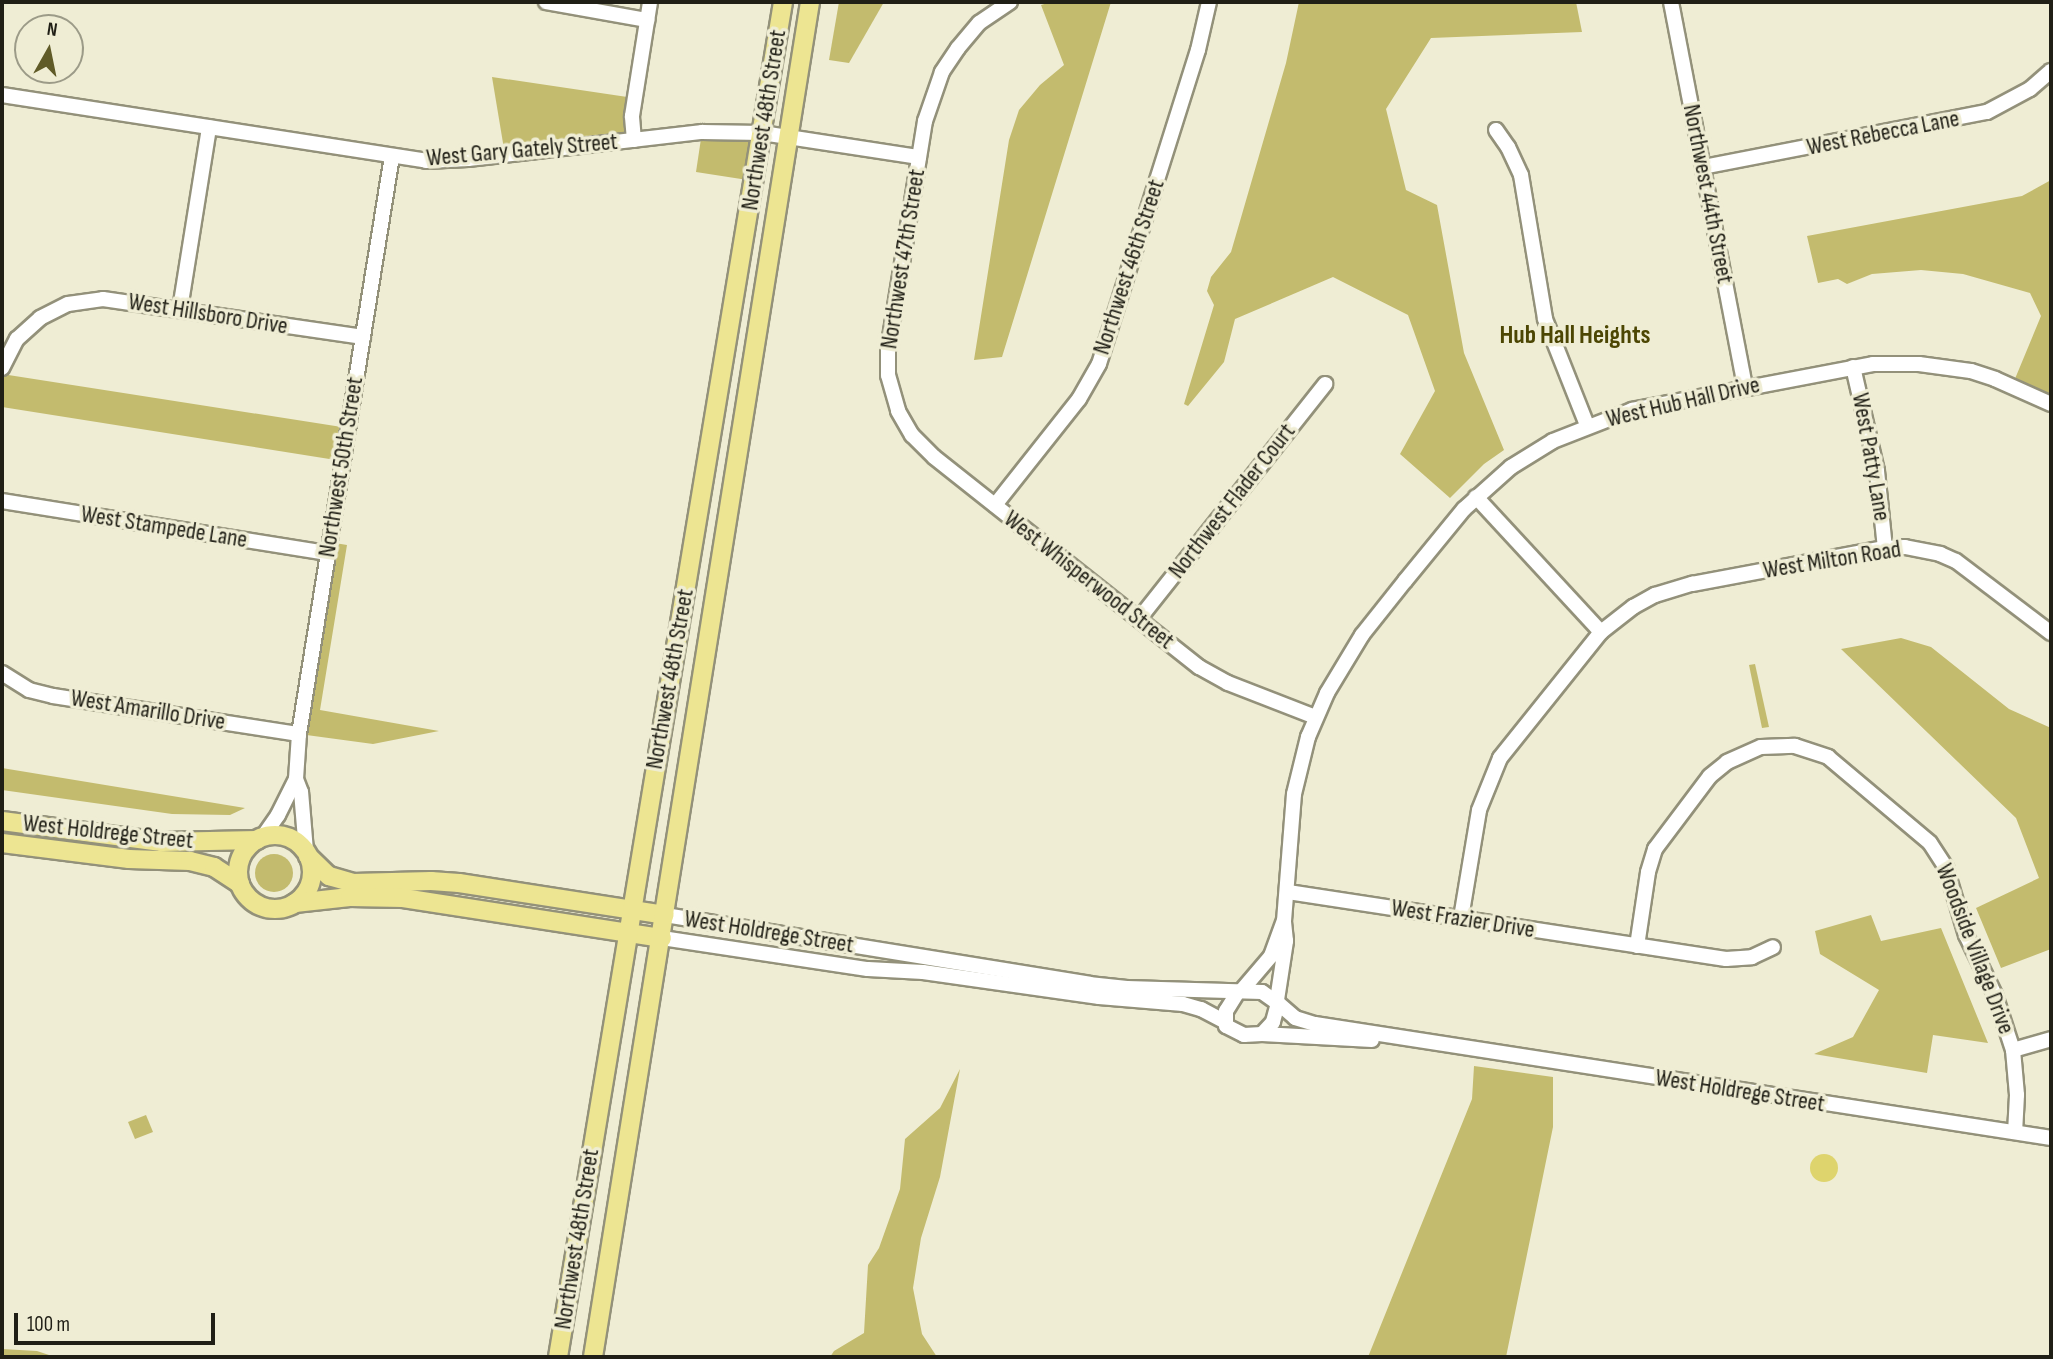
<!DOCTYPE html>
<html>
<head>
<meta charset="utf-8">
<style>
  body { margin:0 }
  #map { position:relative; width:2053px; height:1359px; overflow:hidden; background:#efedd4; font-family:"Sofia Sans Condensed",sans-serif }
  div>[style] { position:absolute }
  .green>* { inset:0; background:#c3bb6e }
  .round { border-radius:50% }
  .water>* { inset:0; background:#ded46d }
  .roads { filter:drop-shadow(2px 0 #93917a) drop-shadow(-2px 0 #93917a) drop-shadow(0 2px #93917a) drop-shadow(0 -2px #93917a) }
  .minor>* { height:14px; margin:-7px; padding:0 7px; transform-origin:7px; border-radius:7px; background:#fff }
  .major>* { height:18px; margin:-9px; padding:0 9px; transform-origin:9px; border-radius:9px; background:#ede592 }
  .major>.ring { margin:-9px; padding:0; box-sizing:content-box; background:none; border:18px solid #ede592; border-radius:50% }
  span { translate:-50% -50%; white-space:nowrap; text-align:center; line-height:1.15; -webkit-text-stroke:7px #efedd4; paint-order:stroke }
  .street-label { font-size:24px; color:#201f16 }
  .neighbourhood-label { font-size:26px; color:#4c4603; font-weight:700 }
  .frame { position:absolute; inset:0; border:4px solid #201f16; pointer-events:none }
  .north { position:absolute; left:14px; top:14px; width:70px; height:70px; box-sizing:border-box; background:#efedd4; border:2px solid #9c9b88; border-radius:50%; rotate:9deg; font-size:19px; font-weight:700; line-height:28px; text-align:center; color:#201f16 }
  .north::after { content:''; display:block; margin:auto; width:24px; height:32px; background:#605b28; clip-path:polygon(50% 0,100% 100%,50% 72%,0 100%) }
  .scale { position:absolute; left:14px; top:1313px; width:201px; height:32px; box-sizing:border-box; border:4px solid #201f16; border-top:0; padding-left:9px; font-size:21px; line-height:24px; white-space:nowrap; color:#201f16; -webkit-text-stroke:5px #efedd4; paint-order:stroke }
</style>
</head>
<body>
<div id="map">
  <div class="green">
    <i style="clip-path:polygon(839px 2px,884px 2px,849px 63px,829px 60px)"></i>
    <i style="clip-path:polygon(1051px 2px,1111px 2px,1002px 357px,974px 360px,1009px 140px,1019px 110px,1040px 85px,1064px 65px,1041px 5px)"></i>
    <i style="clip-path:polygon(1299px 2px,1576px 2px,1582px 32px,1431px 38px,1386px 109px,1406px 190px,1437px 205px,1464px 353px,1504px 450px,1484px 464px,1450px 498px,1400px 454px,1435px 391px,1408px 315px,1333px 277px,1235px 319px,1224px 362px,1188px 406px,1184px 404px,1214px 305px,1207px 291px,1211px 277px,1231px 252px,1286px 63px)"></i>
    <i style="clip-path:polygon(492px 77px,634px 98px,634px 140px,505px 155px)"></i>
    <i style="clip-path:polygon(702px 132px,762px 133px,754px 181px,696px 172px)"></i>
    <i style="clip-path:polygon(2051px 180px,2051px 404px,2012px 386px,2041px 316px,2030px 293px,1963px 274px,1921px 270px,1872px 274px,1847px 284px,1838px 279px,1818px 283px,1807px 236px,2022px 196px)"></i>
    <i style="clip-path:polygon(2px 374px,348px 428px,342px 461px,2px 407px)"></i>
    <i style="clip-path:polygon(329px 542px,347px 545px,320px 710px,439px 731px,373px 744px,299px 734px)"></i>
    <i style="clip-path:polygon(1901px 638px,1931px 647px,2009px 709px,2051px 728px,2051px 949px,2001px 968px,1976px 908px,2039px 878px,2016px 818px,1841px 649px)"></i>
    <i style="clip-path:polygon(1755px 664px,1769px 727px,1762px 728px,1749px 665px)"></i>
    <i style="clip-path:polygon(2px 768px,245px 808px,230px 815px,172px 814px,2px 790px)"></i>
    <i class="round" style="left:255px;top:854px;width:38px;height:38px"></i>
    <i style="clip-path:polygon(1871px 915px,1881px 941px,1941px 928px,1988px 1043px,1933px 1035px,1927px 1073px,1814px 1054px,1853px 1037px,1879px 990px,1820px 954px,1815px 931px)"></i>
    <i style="clip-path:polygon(1474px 1066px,1553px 1077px,1553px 1127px,1506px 1357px,1368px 1357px,1472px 1099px)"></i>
    <i style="clip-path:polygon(960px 1069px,940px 1177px,921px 1238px,913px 1288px,922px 1334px,937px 1357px,830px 1357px,834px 1351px,864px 1333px,868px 1265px,879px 1248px,900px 1189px,905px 1139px,940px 1108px)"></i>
    <i style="clip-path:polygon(146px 1115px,153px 1132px,135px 1139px,128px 1122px)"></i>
    <i style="clip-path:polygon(2px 1349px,37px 1351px,55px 1357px,2px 1357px)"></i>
  </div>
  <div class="water">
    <i class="round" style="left:1810px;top:1154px;width:28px;height:28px"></i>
  </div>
  <div class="roads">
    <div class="minor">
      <i style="left:546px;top:2px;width:103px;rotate:10.1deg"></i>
      <i style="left:1010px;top:2px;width:37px;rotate:146deg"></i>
      <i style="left:979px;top:23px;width:33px;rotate:130deg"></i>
      <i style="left:958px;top:48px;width:29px;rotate:124deg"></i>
      <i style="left:942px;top:72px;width:52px;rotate:109.1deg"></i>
      <i style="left:925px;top:121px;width:232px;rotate:99.2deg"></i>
      <i style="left:888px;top:350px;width:25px;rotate:90deg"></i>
      <i style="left:888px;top:375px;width:37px;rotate:74deg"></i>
      <i style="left:898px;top:411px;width:28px;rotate:60deg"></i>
      <i style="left:912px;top:435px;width:31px;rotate:45deg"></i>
      <i style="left:934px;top:457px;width:338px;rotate:38.4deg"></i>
      <i style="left:1199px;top:667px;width:33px;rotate:29deg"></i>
      <i style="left:1228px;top:683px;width:93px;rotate:21.3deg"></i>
      <i style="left:1671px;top:2px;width:391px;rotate:79.1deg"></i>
      <i style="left:2px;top:95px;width:429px;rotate:8.8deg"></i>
      <i style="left:426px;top:161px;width:42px;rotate:-2.7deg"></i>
      <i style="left:468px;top:159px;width:236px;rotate:-6.6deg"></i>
      <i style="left:702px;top:132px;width:60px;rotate:1deg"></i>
      <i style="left:762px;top:133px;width:159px;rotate:8.7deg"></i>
      <i style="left:1496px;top:130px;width:21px;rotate:55deg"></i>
      <i style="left:1508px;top:147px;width:31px;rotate:65deg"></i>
      <i style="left:1521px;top:175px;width:146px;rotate:80.5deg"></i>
      <i style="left:1545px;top:319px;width:114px;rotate:68.4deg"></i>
      <i style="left:634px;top:140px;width:24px;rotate:-95deg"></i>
      <i style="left:632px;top:116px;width:115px;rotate:-81deg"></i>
      <i style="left:1703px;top:167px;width:289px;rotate:-11deg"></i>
      <i style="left:1987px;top:112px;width:49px;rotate:-28.1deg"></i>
      <i style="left:2030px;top:89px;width:28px;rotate:-41deg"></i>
      <i style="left:180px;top:309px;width:184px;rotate:-80.9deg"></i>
      <i style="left:1853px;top:367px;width:107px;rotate:77deg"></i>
      <i style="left:1877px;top:471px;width:77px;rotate:84.1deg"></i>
      <i style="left:2px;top:368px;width:33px;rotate:-63deg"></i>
      <i style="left:17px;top:339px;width:31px;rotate:-42deg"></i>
      <i style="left:40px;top:318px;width:31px;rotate:-27deg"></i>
      <i style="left:68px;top:304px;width:35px;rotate:-8deg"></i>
      <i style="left:103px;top:299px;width:263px;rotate:8.3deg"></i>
      <i style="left:1476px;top:497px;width:184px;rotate:47.2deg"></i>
      <i style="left:2px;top:501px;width:329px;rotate:9.1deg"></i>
      <i style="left:995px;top:505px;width:135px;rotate:-51.6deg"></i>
      <i style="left:1079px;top:399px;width:40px;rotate:-60.3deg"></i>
      <i style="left:1099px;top:364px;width:329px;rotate:-72.5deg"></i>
      <i style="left:1198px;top:50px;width:49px;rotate:-77.1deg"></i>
      <i style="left:1139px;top:619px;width:300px;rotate:-51.6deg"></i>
      <i style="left:2px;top:673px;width:32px;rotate:32deg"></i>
      <i style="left:29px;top:690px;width:25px;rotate:14deg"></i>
      <i style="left:53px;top:696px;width:249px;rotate:8.8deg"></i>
      <i style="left:262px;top:838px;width:28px;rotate:-55deg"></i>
      <i style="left:278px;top:815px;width:40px;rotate:-63.4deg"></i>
      <i style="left:306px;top:851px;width:59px;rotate:-94.8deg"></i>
      <i style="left:301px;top:792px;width:14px;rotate:-111deg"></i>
      <i style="left:296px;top:779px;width:45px;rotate:-86.2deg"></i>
      <i style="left:299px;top:734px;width:585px;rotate:-80.86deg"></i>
      <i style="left:1288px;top:892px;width:443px;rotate:8.7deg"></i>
      <i style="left:1726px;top:959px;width:26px;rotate:-4deg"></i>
      <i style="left:1752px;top:957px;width:23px;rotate:-25deg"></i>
      <i style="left:665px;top:915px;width:430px;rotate:9.2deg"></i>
      <i style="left:1089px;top:984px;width:38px;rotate:6deg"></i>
      <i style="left:1127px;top:988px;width:135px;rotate:1.7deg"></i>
      <i style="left:1262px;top:992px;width:19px;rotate:35deg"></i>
      <i style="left:1278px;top:1003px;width:20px;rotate:105deg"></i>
      <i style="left:1273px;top:1022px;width:16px;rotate:133deg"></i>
      <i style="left:1262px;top:1034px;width:18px;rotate:177deg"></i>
      <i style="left:1244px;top:1035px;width:20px;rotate:-153deg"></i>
      <i style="left:1226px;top:1026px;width:15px;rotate:-90deg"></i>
      <i style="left:1226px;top:1011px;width:22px;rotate:-58deg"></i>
      <i style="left:1461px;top:918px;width:109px;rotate:-80.5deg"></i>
      <i style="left:1479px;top:810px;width:56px;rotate:-68deg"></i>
      <i style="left:1500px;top:758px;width:161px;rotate:-51.3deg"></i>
      <i style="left:1601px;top:632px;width:41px;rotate:-38deg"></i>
      <i style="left:1633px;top:607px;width:25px;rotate:-29deg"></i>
      <i style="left:1655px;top:595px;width:39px;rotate:-17deg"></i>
      <i style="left:1692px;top:584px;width:196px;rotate:-10.6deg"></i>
      <i style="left:1885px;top:548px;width:20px;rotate:-3deg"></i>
      <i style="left:1905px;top:547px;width:36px;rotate:11deg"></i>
      <i style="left:1940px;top:554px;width:17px;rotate:24deg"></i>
      <i style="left:1956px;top:561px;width:119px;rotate:37.2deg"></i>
      <i style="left:662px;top:938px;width:208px;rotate:8.6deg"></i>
      <i style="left:868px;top:969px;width:55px;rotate:3.1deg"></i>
      <i style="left:923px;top:972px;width:178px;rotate:8.1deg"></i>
      <i style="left:1099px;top:997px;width:84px;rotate:4.8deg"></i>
      <i style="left:1183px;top:1004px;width:19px;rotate:16deg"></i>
      <i style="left:1201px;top:1009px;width:27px;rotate:28deg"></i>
      <i style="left:1637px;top:946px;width:75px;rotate:-81.5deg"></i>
      <i style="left:1648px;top:872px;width:24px;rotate:-73deg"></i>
      <i style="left:1655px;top:849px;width:91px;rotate:-53deg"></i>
      <i style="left:1710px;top:776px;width:22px;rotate:-39deg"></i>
      <i style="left:1727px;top:762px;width:37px;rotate:-24deg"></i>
      <i style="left:1761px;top:747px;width:34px;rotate:-2deg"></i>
      <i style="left:1795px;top:746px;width:35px;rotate:18deg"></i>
      <i style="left:1828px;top:757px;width:133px;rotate:40.1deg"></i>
      <i style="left:1930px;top:843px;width:30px;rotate:57deg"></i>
      <i style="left:1946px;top:868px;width:70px;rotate:73.4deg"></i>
      <i style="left:1966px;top:935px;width:67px;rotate:64.2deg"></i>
      <i style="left:1995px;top:995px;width:58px;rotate:71.9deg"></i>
      <i style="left:2013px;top:1050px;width:45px;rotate:84.9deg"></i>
      <i style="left:2017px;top:1095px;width:37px;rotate:93deg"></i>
      <i style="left:1242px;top:990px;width:45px;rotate:-49.5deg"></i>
      <i style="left:1271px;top:956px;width:37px;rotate:-70deg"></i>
      <i style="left:1284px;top:921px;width:127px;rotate:-85.5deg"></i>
      <i style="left:1294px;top:794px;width:59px;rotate:-76.2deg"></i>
      <i style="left:1308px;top:737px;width:48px;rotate:-66.6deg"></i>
      <i style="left:1327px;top:693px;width:68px;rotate:-58.9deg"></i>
      <i style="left:1362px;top:635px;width:69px;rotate:-51.5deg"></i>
      <i style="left:1405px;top:581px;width:93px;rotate:-50.7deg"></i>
      <i style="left:1464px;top:509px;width:63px;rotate:-41.8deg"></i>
      <i style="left:1511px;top:467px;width:49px;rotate:-31.8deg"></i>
      <i style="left:1553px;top:441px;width:85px;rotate:-21.4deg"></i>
      <i style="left:1632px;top:410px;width:245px;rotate:-10.8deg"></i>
      <i style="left:1873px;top:364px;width:46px"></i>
      <i style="left:1919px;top:364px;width:52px;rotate:7.7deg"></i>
      <i style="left:1971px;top:371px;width:25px;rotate:18deg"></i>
      <i style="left:1995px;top:379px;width:61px;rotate:24.1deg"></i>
      <i style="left:1277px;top:1000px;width:60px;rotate:-81.3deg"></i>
      <i style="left:1286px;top:941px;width:19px;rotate:-96deg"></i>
      <i style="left:1278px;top:1003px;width:23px;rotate:41deg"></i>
      <i style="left:1295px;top:1018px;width:21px;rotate:17deg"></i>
      <i style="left:1315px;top:1024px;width:745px;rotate:8.8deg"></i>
      <i style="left:1262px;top:1034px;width:110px;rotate:3.1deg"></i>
      <i style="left:2013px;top:1050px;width:40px;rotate:-16deg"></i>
    </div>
    <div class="major">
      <i style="left:2px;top:821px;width:161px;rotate:7.5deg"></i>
      <i style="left:162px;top:842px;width:95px;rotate:-1.2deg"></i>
      <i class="ring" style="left:238px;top:835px;width:56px;height:56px"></i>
      <i style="left:2px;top:843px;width:128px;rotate:7.2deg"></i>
      <i style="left:129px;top:859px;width:61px;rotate:1.9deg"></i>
      <i style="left:190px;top:861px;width:25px;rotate:14deg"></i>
      <i style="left:214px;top:867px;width:31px;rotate:33deg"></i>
      <i style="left:308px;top:856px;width:29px;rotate:44deg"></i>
      <i style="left:329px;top:876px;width:25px;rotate:16deg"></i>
      <i style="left:353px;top:883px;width:78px;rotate:-1.5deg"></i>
      <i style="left:431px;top:881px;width:28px;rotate:4deg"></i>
      <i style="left:459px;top:883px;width:208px;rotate:8.8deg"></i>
      <i style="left:295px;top:903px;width:55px;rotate:-6.2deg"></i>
      <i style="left:350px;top:897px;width:53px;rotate:1.1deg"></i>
      <i style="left:403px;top:898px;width:262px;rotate:8.8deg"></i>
      <i style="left:558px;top:1357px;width:1374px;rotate:-80.57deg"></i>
      <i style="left:593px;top:1357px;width:1372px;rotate:-80.9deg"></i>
    </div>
  </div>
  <div class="street-label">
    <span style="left:764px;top:120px;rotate:-81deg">Northwest 48th Street</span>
    <span style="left:1883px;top:133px;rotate:-11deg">West Rebecca Lane</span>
    <span style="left:522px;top:150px;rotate:-5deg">West Gary Gately Street</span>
    <span style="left:1708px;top:194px;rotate:79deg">Northwest 44th Street</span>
    <span style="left:903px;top:259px;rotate:-81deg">Northwest 47th Street</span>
    <span style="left:1129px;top:267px;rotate:-72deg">Northwest 46th Street</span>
    <span style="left:208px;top:314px;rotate:9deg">West Hillsboro Drive</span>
    <span style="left:1683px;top:402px;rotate:-13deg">West Hub Hall Drive</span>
    <span style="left:1871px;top:457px;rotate:80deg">West Patty Lane</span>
    <span style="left:341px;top:467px;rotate:-81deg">Northwest 50th Street</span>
    <span style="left:1232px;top:501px;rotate:-52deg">Northwest Flader Court</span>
    <span style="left:164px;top:527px;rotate:9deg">West Stampede Lane</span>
    <span style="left:1832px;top:560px;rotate:-9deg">West Milton Road</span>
    <span style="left:1089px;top:580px;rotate:38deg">West Whisperwood Street</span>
    <span style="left:670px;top:679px;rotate:-80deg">Northwest 48th Street</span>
    <span style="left:148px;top:710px;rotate:9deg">West Amarillo Drive</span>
    <span style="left:108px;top:832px;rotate:6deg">West Holdrege Street</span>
    <span style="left:1463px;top:919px;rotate:9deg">West Frazier Drive</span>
    <span style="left:769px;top:932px;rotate:9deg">West Holdrege Street</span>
    <span style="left:1975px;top:949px;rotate:69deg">Woodside Village Drive</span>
    <span style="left:1740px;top:1091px;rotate:9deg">West Holdrege Street</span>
    <span style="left:577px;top:1239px;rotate:-81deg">Northwest 48th Street</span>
  </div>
  <div class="neighbourhood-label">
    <span style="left:1575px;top:336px">Hub Hall Heights</span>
  </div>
  <div class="frame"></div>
  <div class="north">N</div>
  <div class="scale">100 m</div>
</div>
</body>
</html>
